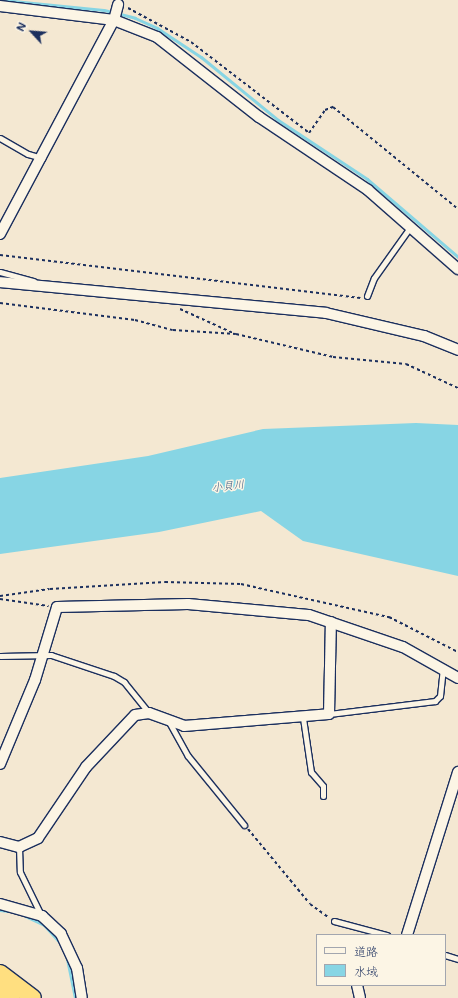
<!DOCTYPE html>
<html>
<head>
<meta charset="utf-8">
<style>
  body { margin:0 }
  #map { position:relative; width:458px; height:998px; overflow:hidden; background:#f4e8d2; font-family:Mali,"Klee One",sans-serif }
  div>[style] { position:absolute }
  .water>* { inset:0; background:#87d5e4 }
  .stream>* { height:3px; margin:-1.5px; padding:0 1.5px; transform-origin:1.5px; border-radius:1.5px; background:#87d5e4 }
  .path>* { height:2px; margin-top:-1px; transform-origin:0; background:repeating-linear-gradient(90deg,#1b2f5e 0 3px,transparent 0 6px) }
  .roads { filter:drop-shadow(1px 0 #1b2f5e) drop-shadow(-1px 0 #1b2f5e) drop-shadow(0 1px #1b2f5e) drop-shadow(0 -1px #1b2f5e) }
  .service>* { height:5px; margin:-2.5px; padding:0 2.5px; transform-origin:2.5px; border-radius:2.5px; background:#fcf5e5 }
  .minor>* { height:10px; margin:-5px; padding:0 5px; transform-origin:5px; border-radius:5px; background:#fcf5e5 }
  .trunk>* { height:16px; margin:-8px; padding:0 8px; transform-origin:8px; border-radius:8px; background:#ffdf80 }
  span { translate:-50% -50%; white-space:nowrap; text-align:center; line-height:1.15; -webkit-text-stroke:3px #fcf5e5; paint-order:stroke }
  .water-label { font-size:11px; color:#365880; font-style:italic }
  .legend { position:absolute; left:316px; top:934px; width:130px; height:52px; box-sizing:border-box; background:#fcf5e5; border:1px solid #a2a6af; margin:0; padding:5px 7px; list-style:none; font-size:12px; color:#1b2f5e }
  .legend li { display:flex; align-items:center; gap:8px; height:20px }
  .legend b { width:20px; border:1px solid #a2a6af }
  .north { position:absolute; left:12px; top:12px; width:40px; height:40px; -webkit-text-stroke:3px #fcf5e5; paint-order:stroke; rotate:296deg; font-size:11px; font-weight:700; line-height:16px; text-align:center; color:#1b2f5e }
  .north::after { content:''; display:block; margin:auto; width:14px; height:18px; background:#1b2f5e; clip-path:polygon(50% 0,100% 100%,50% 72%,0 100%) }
</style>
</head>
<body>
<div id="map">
  <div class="water">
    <i style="clip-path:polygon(416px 423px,458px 425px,458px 576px,303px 541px,261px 511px,159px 532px,0 554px,0 478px,148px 456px,263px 429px)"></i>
  </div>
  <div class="stream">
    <i style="left:3px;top:0;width:101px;rotate:5.7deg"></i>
    <i style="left:104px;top:10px;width:32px;rotate:14deg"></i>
    <i style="left:135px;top:18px;width:24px;rotate:24deg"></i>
    <i style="left:157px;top:28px;width:53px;rotate:33.4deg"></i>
    <i style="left:201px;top:57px;width:99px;rotate:39.3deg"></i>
    <i style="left:278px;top:120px;width:107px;rotate:33.5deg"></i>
    <i style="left:367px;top:179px;width:120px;rotate:40.6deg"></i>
    <i style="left:0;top:910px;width:8px;rotate:7deg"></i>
    <i style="left:25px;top:916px;width:21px;rotate:25deg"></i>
    <i style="left:44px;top:925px;width:25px;rotate:48deg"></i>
    <i style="left:66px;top:954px;width:45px;rotate:78.4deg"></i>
  </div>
  <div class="path">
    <i style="left:128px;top:8px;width:72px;rotate:28.4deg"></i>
    <i style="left:191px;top:42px;width:149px;rotate:37.6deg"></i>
    <i style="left:309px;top:133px;width:28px;rotate:-55deg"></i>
    <i style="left:325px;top:110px;width:9px;rotate:-21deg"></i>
    <i style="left:333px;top:107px;width:161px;rotate:39.2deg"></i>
    <i style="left:0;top:255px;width:363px;rotate:6.8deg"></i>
    <i style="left:0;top:303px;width:136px;rotate:7.2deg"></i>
    <i style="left:135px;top:320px;width:39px;rotate:15deg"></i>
    <i style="left:173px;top:330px;width:63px;rotate:3.6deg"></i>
    <i style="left:236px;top:334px;width:100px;rotate:13.3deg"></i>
    <i style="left:333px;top:357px;width:73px;rotate:5.5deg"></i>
    <i style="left:406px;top:364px;width:57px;rotate:24.8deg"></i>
    <i style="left:180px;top:309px;width:58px;rotate:24.4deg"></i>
    <i style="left:0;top:596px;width:50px;rotate:-8deg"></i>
    <i style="left:50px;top:589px;width:115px;rotate:-3.5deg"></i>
    <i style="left:165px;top:582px;width:76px;rotate:1.5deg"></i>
    <i style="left:241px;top:584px;width:152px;rotate:12.6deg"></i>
    <i style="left:389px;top:617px;width:77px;rotate:26.9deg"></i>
    <i style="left:0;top:599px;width:49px;rotate:8.3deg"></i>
    <i style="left:248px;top:829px;width:97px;rotate:50.4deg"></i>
    <i style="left:310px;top:904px;width:22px;rotate:36deg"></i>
  </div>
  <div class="roads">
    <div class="service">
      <i style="left:0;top:138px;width:32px;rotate:30deg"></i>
      <i style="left:28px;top:154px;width:15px;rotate:16deg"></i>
      <i style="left:0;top:272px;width:35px;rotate:15deg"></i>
      <i style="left:367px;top:296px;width:19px;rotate:-69deg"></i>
      <i style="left:374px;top:278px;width:64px;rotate:-54.6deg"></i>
      <i style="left:0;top:656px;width:51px;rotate:-1.1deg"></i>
      <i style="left:51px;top:655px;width:66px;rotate:18.4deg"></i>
      <i style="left:114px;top:676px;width:12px;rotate:31deg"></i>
      <i style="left:124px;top:682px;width:40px;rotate:51deg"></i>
      <i style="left:329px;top:714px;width:107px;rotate:-7deg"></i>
      <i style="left:435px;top:701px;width:7px;rotate:-45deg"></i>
      <i style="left:440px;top:696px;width:27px;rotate:-84deg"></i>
      <i style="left:303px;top:718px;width:55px;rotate:81.6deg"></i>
      <i style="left:311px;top:772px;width:18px;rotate:49deg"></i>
      <i style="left:323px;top:786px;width:10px;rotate:90deg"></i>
      <i style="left:169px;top:722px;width:39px;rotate:61deg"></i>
      <i style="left:188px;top:756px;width:89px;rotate:50.9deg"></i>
      <i style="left:19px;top:847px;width:25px;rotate:88deg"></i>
      <i style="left:20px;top:872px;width:48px;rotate:64deg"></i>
      <i style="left:334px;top:921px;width:55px;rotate:14.8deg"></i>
      <i style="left:445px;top:955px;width:14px;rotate:17deg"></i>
    </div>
    <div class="minor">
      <i style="left:0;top:6px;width:115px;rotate:7deg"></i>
      <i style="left:114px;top:20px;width:46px;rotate:21.6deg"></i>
      <i style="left:157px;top:37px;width:130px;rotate:38.1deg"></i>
      <i style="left:259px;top:117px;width:131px;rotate:33.8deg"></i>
      <i style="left:368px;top:190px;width:120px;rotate:41.3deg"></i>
      <i style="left:0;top:234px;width:242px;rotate:-62deg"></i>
      <i style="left:114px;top:20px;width:16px;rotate:-75deg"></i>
      <i style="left:0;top:282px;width:327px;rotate:5.4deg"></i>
      <i style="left:326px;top:313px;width:101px;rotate:13.2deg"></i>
      <i style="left:424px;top:336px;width:37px;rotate:22deg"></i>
      <i style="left:0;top:764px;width:91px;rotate:-67.4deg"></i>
      <i style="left:35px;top:680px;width:76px;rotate:-73.2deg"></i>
      <i style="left:57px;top:607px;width:131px;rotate:-1.3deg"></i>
      <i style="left:188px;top:604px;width:121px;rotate:5.2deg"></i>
      <i style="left:309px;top:615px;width:99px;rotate:18.8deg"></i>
      <i style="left:403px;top:647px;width:63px;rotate:29.4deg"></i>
      <i style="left:0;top:842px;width:20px;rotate:15deg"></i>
      <i style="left:19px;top:847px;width:21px;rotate:-25deg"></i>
      <i style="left:38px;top:838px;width:86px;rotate:-55.9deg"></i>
      <i style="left:86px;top:767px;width:71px;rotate:-46.7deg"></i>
      <i style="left:135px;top:715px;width:14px;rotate:-8deg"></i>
      <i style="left:149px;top:713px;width:37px;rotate:20deg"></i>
      <i style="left:184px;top:726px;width:145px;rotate:-4.7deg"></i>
      <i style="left:329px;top:714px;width:92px;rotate:-88.8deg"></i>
      <i style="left:0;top:904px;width:44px;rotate:15.9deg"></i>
      <i style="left:42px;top:916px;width:26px;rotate:43deg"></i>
      <i style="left:61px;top:934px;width:38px;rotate:65deg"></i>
      <i style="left:77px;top:968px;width:30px;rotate:81deg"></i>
      <i style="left:407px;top:935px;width:171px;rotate:-72.6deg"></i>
      <i style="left:357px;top:985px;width:13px;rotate:77deg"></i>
    </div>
    <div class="trunk">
      <i style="left:0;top:973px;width:41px;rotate:37.1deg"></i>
      <i style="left:0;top:989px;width:15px;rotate:37deg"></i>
    </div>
  </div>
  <div class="water-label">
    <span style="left:228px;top:486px;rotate:-6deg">小貝川</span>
  </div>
  <ul class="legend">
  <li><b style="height:5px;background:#fcf5e5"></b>道路</li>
  <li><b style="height:11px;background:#87d5e4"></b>水域</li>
  </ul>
  <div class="north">N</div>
</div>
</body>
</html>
